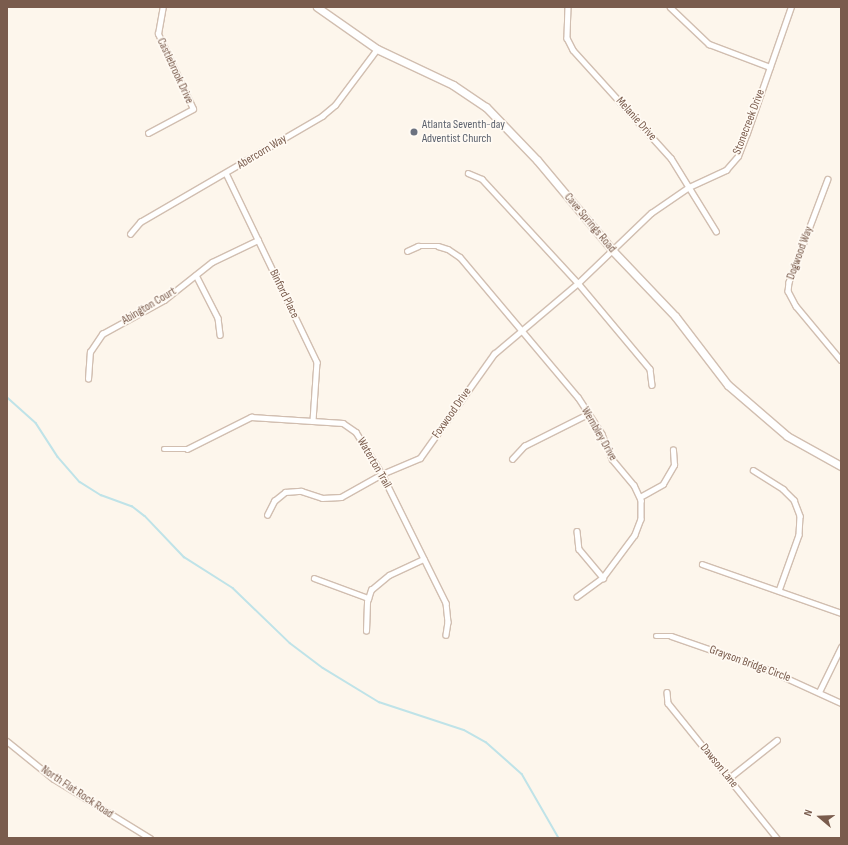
<!DOCTYPE html>
<html>
<head>
<meta charset="utf-8">
<style>
  body { margin:0 }
  #map { position:relative; width:848px; height:845px; overflow:hidden; background:#fdf6ec; font-family:"Sofia Sans Condensed",sans-serif }
  div>[style] { position:absolute }
  .stream>* { height:1.5px; margin:-0.75px; padding:0 0.75px; transform-origin:0.75px; border-radius:0.75px; background:#bfe3e8 }
  .roads { filter:drop-shadow(1px 0 #d1beb0) drop-shadow(-1px 0 #d1beb0) drop-shadow(0 1px #d1beb0) drop-shadow(0 -1px #d1beb0) }
  .street>* { height:4.5px; margin:-2.25px; padding:0 2.25px; transform-origin:2.25px; border-radius:2.25px; background:#fff }
  .secondary>* { height:7px; margin:-3.5px; padding:0 3.5px; transform-origin:3.5px; border-radius:3.5px; background:#fff }
  .dots>* { width:11px; height:11px; translate:-50% -50%; box-sizing:border-box; border:2px solid #fffaf3; border-radius:50% }
  span { translate:-50% -50%; white-space:nowrap; text-align:center; line-height:1.15; -webkit-text-stroke:3.5px #fffaf3; paint-order:stroke }
  .street-label { font-size:12px; color:#7a5c4d }
  .worship-label { font-size:12px; color:#5b616d }
  .left { translate:0 -50%; text-align:left }
  .frame { position:absolute; inset:0; border:8px solid #7a5c4d; pointer-events:none }
  .north { position:absolute; left:800px; top:797px; width:40px; height:40px; -webkit-text-stroke:3px #fffaf3; paint-order:stroke; rotate:289deg; font-size:11px; font-weight:700; line-height:16px; text-align:center; color:#7a5c4d }
  .north::after { content:''; display:block; margin:auto; width:14px; height:18px; background:#7a5c4d; clip-path:polygon(50% 0,100% 100%,50% 72%,0 100%) }
</style>
</head>
<body>
<div id="map">
  <div class="stream">
    <i style="left:7px;top:397px;width:39px;rotate:42deg"></i>
    <i style="left:36px;top:423px;width:40px;rotate:57.1deg"></i>
    <i style="left:58px;top:457px;width:33px;rotate:49deg"></i>
    <i style="left:80px;top:482px;width:25px;rotate:32deg"></i>
    <i style="left:101px;top:495px;width:33px;rotate:20deg"></i>
    <i style="left:132px;top:506px;width:16px;rotate:38deg"></i>
    <i style="left:145px;top:516px;width:57px;rotate:46.4deg"></i>
    <i style="left:184px;top:557px;width:58px;rotate:32.3deg"></i>
    <i style="left:233px;top:588px;width:79px;rotate:44deg"></i>
    <i style="left:290px;top:643px;width:41px;rotate:37.1deg"></i>
    <i style="left:323px;top:668px;width:66px;rotate:31.3deg"></i>
    <i style="left:379px;top:702px;width:89px;rotate:18.2deg"></i>
    <i style="left:464px;top:730px;width:25px;rotate:29deg"></i>
    <i style="left:486px;top:742px;width:48px;rotate:41.6deg"></i>
    <i style="left:522px;top:774px;width:74px;rotate:60deg"></i>
  </div>
  <div class="roads">
    <div class="street">
      <i style="left:568px;top:7px;width:31px;rotate:92deg"></i>
      <i style="left:567px;top:38px;width:13px;rotate:63deg"></i>
      <i style="left:573px;top:50px;width:146px;rotate:47.8deg"></i>
      <i style="left:671px;top:158px;width:86px;rotate:58.3deg"></i>
      <i style="left:670px;top:7px;width:54px;rotate:43.5deg"></i>
      <i style="left:709px;top:44px;width:65px;rotate:20.7deg"></i>
      <i style="left:148px;top:133px;width:51px;rotate:-28.1deg"></i>
      <i style="left:193px;top:109px;width:83px;rotate:-115deg"></i>
      <i style="left:158px;top:34px;width:27px;rotate:-80deg"></i>
      <i style="left:226px;top:173px;width:210px;rotate:64.3deg"></i>
      <i style="left:317px;top:362px;width:59px;rotate:93.9deg"></i>
      <i style="left:468px;top:173px;width:15px;rotate:23deg"></i>
      <i style="left:482px;top:179px;width:142px;rotate:47.3deg"></i>
      <i style="left:578px;top:283px;width:112px;rotate:50.1deg"></i>
      <i style="left:650px;top:369px;width:16px;rotate:83deg"></i>
      <i style="left:828px;top:179px;width:110px;rotate:110.7deg"></i>
      <i style="left:789px;top:282px;width:9px;rotate:96deg"></i>
      <i style="left:788px;top:291px;width:17px;rotate:62deg"></i>
      <i style="left:796px;top:306px;width:70px;rotate:50.2deg"></i>
      <i style="left:130px;top:234px;width:16px;rotate:-50deg"></i>
      <i style="left:140px;top:222px;width:211px;rotate:-30.2deg"></i>
      <i style="left:322px;top:116px;width:17px;rotate:-40deg"></i>
      <i style="left:335px;top:105px;width:70px;rotate:-53.1deg"></i>
      <i style="left:407px;top:251px;width:12px;rotate:-24deg"></i>
      <i style="left:418px;top:246px;width:20px"></i>
      <i style="left:438px;top:246px;width:10px;rotate:17deg"></i>
      <i style="left:448px;top:249px;width:14px;rotate:34deg"></i>
      <i style="left:460px;top:257px;width:183px;rotate:49.9deg"></i>
      <i style="left:578px;top:397px;width:44px;rotate:57deg"></i>
      <i style="left:602px;top:434px;width:27px;rotate:68deg"></i>
      <i style="left:612px;top:459px;width:34px;rotate:50deg"></i>
      <i style="left:634px;top:485px;width:17px;rotate:65deg"></i>
      <i style="left:641px;top:500px;width:19px;rotate:90deg"></i>
      <i style="left:641px;top:519px;width:17px;rotate:111deg"></i>
      <i style="left:635px;top:535px;width:54px;rotate:126.7deg"></i>
      <i style="left:603px;top:578px;width:32px;rotate:144deg"></i>
      <i style="left:196px;top:275px;width:48px;rotate:62.9deg"></i>
      <i style="left:218px;top:318px;width:17px;rotate:83deg"></i>
      <i style="left:88px;top:379px;width:27px;rotate:-86deg"></i>
      <i style="left:90px;top:352px;width:22px;rotate:-56deg"></i>
      <i style="left:102px;top:334px;width:71px;rotate:-28.7deg"></i>
      <i style="left:164px;top:300px;width:61px;rotate:-38.4deg"></i>
      <i style="left:212px;top:262px;width:51px;rotate:-25.6deg"></i>
      <i style="left:164px;top:449px;width:23px"></i>
      <i style="left:187px;top:449px;width:72px;rotate:-26.6deg"></i>
      <i style="left:251px;top:417px;width:92px;rotate:3.7deg"></i>
      <i style="left:343px;top:423px;width:16px;rotate:35deg"></i>
      <i style="left:356px;top:432px;width:49px;rotate:58.2deg"></i>
      <i style="left:382px;top:474px;width:144px;rotate:63.6deg"></i>
      <i style="left:446px;top:603px;width:19px;rotate:84deg"></i>
      <i style="left:448px;top:622px;width:13px;rotate:99deg"></i>
      <i style="left:512px;top:459px;width:18px;rotate:-47deg"></i>
      <i style="left:524px;top:446px;width:72px;rotate:-26.6deg"></i>
      <i style="left:753px;top:470px;width:36px;rotate:32deg"></i>
      <i style="left:783px;top:489px;width:16px;rotate:45deg"></i>
      <i style="left:794px;top:500px;width:17px;rotate:69deg"></i>
      <i style="left:800px;top:516px;width:19px;rotate:93deg"></i>
      <i style="left:799px;top:535px;width:59px;rotate:109.7deg"></i>
      <i style="left:640px;top:497px;width:26px;rotate:-29deg"></i>
      <i style="left:663px;top:484px;width:22px;rotate:-60deg"></i>
      <i style="left:674px;top:465px;width:15px;rotate:-94deg"></i>
      <i style="left:267px;top:515px;width:16px;rotate:-63deg"></i>
      <i style="left:274px;top:501px;width:14px;rotate:-39deg"></i>
      <i style="left:285px;top:492px;width:16px;rotate:-4deg"></i>
      <i style="left:301px;top:491px;width:22px;rotate:18deg"></i>
      <i style="left:322px;top:498px;width:19px;rotate:-3deg"></i>
      <i style="left:341px;top:497px;width:47px;rotate:-29.3deg"></i>
      <i style="left:382px;top:474px;width:41px;rotate:-22.8deg"></i>
      <i style="left:420px;top:458px;width:128px;rotate:-54.6deg"></i>
      <i style="left:494px;top:354px;width:110px;rotate:-40.2deg"></i>
      <i style="left:578px;top:283px;width:101px;rotate:-43.8deg"></i>
      <i style="left:651px;top:213px;width:46px;rotate:-34.4deg"></i>
      <i style="left:689px;top:187px;width:41px;rotate:-24.7deg"></i>
      <i style="left:726px;top:170px;width:18px;rotate:-49deg"></i>
      <i style="left:738px;top:156px;width:25px;rotate:-69deg"></i>
      <i style="left:747px;top:133px;width:133px;rotate:-70.8deg"></i>
      <i style="left:577px;top:531px;width:18px;rotate:84deg"></i>
      <i style="left:579px;top:549px;width:38px;rotate:50deg"></i>
      <i style="left:702px;top:564px;width:147px;rotate:19.4deg"></i>
      <i style="left:314px;top:578px;width:58px;rotate:20.3deg"></i>
      <i style="left:366px;top:631px;width:29px;rotate:-88deg"></i>
      <i style="left:367px;top:602px;width:13px;rotate:-72deg"></i>
      <i style="left:371px;top:590px;width:23px;rotate:-40deg"></i>
      <i style="left:389px;top:575px;width:38px;rotate:-25deg"></i>
      <i style="left:656px;top:636px;width:15px"></i>
      <i style="left:671px;top:636px;width:104px;rotate:19.1deg"></i>
      <i style="left:769px;top:670px;width:79px;rotate:24.6deg"></i>
      <i style="left:667px;top:692px;width:11px;rotate:85deg"></i>
      <i style="left:668px;top:703px;width:174px;rotate:51.1deg"></i>
      <i style="left:819px;top:692px;width:50px;rotate:-63.9deg"></i>
      <i style="left:7px;top:741px;width:60px;rotate:39deg"></i>
      <i style="left:54px;top:779px;width:113px;rotate:31.6deg"></i>
      <i style="left:729px;top:778px;width:61px;rotate:-38.4deg"></i>
    </div>
    <div class="secondary">
      <i style="left:317px;top:7px;width:73px;rotate:35deg"></i>
      <i style="left:377px;top:49px;width:84px;rotate:25.3deg"></i>
      <i style="left:453px;top:85px;width:40px;rotate:34deg"></i>
      <i style="left:486px;top:107px;width:74px;rotate:46.1deg"></i>
      <i style="left:537px;top:160px;width:119px;rotate:50.1deg"></i>
      <i style="left:613px;top:251px;width:90px;rotate:46.4deg"></i>
      <i style="left:675px;top:316px;width:87px;rotate:52.5deg"></i>
      <i style="left:728px;top:385px;width:78px;rotate:40.8deg"></i>
      <i style="left:787px;top:436px;width:62px;rotate:29.1deg"></i>
    </div>
  </div>
  <div class="dots">
    <i style="left:414px;top:132px;background:#6b7280"></i>
  </div>
  <div class="street-label">
    <span style="left:175px;top:71px;rotate:65deg">Castlebrook Drive</span>
    <span style="left:636px;top:119px;rotate:48deg">Melanie Drive</span>
    <span style="left:749px;top:122px;rotate:-69deg">Stonecreek Drive</span>
    <span style="left:262px;top:152px;rotate:-31deg">Abercorn Way</span>
    <span style="left:590px;top:223px;rotate:50deg">Cave Springs Road</span>
    <span style="left:800px;top:253px;rotate:-70deg">Dogwood Way</span>
    <span style="left:284px;top:294px;rotate:64deg">Binford Place</span>
    <span style="left:149px;top:306px;rotate:-31deg">Abington Court</span>
    <span style="left:452px;top:413px;rotate:-55deg">Foxwood Drive</span>
    <span style="left:599px;top:434px;rotate:60deg">Wembley Drive</span>
    <span style="left:374px;top:463px;rotate:60deg">Waterton Trail</span>
    <span style="left:750px;top:664px;rotate:20deg">Grayson Bridge Circle</span>
    <span style="left:719px;top:766px;rotate:51deg">Dawson Lane</span>
    <span style="left:77px;top:792px;rotate:34deg">North Flat Rock Road</span>
  </div>
  <div class="worship-label">
    <span class="left" style="left:422px;top:132px">Atlanta Seventh-day<br>Adventist Church</span>
  </div>
  <div class="frame"></div>
  <div class="north">N</div>
</div>
</body>
</html>
